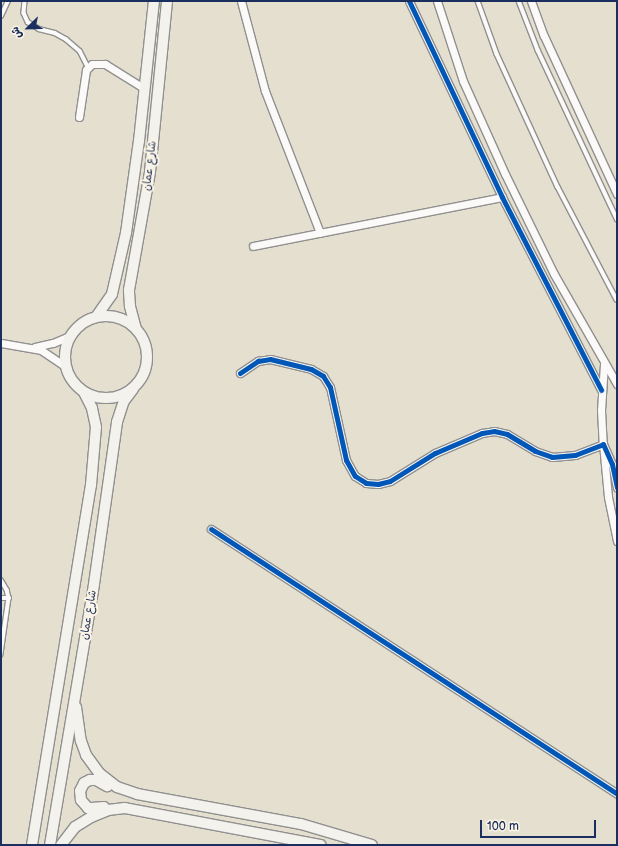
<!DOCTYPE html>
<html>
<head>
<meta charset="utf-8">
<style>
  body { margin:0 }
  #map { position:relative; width:618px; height:846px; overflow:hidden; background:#e4dfce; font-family:"Balsamiq Sans","Playpen Sans Arabic",sans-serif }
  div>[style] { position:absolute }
  .roads { filter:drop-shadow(1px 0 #909090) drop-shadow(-1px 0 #909090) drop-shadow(0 1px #909090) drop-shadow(0 -1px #909090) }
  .lane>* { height:3.5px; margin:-1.75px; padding:0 1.75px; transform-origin:1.75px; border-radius:1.75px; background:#fbfaf8 }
  .street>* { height:7px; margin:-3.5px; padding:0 3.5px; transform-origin:3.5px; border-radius:3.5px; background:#fbfaf8 }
  .secondary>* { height:10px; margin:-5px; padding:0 5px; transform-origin:5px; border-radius:5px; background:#f4f2ed }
  .secondary>.ring { margin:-5px; padding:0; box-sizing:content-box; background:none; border:10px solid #f4f2ed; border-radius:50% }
  .cycleway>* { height:5px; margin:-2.5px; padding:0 2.5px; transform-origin:2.5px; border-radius:2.5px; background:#0057b8 }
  span { translate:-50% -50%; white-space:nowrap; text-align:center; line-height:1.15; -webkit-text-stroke:4px #fcf5e5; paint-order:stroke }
  .street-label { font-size:11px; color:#1b2f5e }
  .frame { position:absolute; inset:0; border:2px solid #1b2f5e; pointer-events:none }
  .north { position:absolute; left:8px; top:8px; width:40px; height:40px; -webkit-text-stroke:3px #fcf5e5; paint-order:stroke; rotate:247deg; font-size:11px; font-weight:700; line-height:16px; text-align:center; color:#1b2f5e }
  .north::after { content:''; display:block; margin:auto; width:14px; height:18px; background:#1b2f5e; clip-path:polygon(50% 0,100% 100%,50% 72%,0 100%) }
  .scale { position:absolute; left:480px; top:820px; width:116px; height:18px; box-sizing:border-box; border:2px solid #1b2f5e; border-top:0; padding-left:5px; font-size:12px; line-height:14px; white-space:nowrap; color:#1b2f5e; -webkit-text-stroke:3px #fcf5e5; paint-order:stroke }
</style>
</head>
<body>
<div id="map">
  <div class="roads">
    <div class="lane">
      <i style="left:25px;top:1px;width:12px;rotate:95deg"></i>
      <i style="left:24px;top:13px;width:10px;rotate:66deg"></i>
      <i style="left:28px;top:22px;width:13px;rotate:32deg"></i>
      <i style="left:39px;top:29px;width:16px;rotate:14deg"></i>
      <i style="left:55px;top:33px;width:13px;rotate:29deg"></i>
      <i style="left:66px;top:39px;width:18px;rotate:41deg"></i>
      <i style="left:80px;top:51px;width:18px;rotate:63deg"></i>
      <i style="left:478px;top:1px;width:56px;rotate:70.3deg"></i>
      <i style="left:497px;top:54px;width:146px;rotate:65.4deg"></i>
      <i style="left:558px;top:187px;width:127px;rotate:62.4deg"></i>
      <i style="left:519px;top:1px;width:53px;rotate:68.8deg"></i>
      <i style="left:538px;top:50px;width:187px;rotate:64.9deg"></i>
      <i style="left:1px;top:16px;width:17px;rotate:-65deg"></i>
      <i style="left:1px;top:580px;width:12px;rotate:59deg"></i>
      <i style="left:7px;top:590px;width:8px;rotate:76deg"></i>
      <i style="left:9px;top:598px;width:57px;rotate:98.1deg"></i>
      <i style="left:1px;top:598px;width:8px"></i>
    </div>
    <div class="street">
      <i style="left:241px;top:1px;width:93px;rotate:75.1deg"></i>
      <i style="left:265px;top:91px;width:152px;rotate:68.8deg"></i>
      <i style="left:409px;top:1px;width:217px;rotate:64.6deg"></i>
      <i style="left:502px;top:197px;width:217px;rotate:62.8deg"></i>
      <i style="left:437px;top:1px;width:84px;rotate:72deg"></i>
      <i style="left:463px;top:81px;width:102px;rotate:65.7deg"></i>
      <i style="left:505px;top:174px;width:111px;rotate:63.9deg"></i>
      <i style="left:554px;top:274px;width:127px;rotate:60.2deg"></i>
      <i style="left:531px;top:1px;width:37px;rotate:70deg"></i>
      <i style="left:544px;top:36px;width:174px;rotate:65.2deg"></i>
      <i style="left:79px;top:117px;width:48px;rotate:-81.5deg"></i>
      <i style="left:86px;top:70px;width:8px;rotate:-45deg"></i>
      <i style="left:92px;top:64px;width:13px"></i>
      <i style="left:105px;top:64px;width:47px;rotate:32deg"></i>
      <i style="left:253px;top:246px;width:254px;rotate:-11.1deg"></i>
      <i style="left:1px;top:343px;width:41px;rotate:9.9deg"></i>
      <i style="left:41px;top:350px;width:30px;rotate:34deg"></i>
      <i style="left:35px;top:347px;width:18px;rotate:-13deg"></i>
      <i style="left:53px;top:343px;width:21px;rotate:-23deg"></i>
      <i style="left:604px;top:364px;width:46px;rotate:93.7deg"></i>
      <i style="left:601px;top:410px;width:34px;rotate:87deg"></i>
      <i style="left:603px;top:444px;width:53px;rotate:84.6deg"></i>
      <i style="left:608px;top:497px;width:45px;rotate:78.4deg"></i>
      <i style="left:240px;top:373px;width:22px;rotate:-34deg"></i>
      <i style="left:258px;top:361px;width:12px;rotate:-9deg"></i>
      <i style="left:270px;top:359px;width:42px;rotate:13.7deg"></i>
      <i style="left:311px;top:369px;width:14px;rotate:30deg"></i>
      <i style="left:323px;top:376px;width:13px;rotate:58deg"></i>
      <i style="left:330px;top:387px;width:75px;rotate:77.6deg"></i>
      <i style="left:346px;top:460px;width:18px;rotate:61deg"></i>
      <i style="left:355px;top:476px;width:13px;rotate:32deg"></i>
      <i style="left:366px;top:483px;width:12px;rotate:5deg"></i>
      <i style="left:378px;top:484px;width:12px;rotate:-14deg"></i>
      <i style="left:390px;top:481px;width:53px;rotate:-31.9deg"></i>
      <i style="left:435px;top:453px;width:51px;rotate:-23.1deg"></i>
      <i style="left:482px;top:433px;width:12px;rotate:-9deg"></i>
      <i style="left:494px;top:431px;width:13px;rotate:13deg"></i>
      <i style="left:507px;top:434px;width:33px;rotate:31deg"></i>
      <i style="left:535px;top:451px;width:18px;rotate:19deg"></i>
      <i style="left:552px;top:457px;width:23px;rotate:-5deg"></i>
      <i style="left:575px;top:455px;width:30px;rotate:-21deg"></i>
      <i style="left:603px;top:444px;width:22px;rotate:66deg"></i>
      <i style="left:612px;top:464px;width:24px;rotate:78deg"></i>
      <i style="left:211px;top:529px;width:485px;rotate:33.1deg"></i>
    </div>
    <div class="secondary">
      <i class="ring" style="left:65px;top:316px;width:72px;height:72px"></i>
      <i style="left:96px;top:317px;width:28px;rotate:-55deg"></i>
      <i style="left:112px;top:294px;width:63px;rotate:-77.1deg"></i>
      <i style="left:126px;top:233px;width:93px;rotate:-82deg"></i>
      <i style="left:139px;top:141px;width:141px;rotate:-83.9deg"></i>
      <i style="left:136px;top:329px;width:24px;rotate:-105deg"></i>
      <i style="left:130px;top:306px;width:16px;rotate:-94deg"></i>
      <i style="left:129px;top:290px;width:120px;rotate:-79.9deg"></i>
      <i style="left:150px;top:172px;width:172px;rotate:-84.3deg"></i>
      <i style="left:76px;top:707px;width:34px;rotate:82deg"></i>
      <i style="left:81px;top:741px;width:15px;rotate:70deg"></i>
      <i style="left:86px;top:755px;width:22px;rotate:54deg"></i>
      <i style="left:99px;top:773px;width:23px;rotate:38deg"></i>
      <i style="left:117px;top:787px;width:21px;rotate:19deg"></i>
      <i style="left:137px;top:794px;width:167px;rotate:10.4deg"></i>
      <i style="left:301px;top:824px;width:74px;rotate:16.5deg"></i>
      <i style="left:104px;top:807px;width:16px;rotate:176deg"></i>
      <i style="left:88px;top:808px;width:11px;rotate:-131deg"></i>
      <i style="left:81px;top:800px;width:9px;rotate:-96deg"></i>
      <i style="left:80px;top:791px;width:9px;rotate:-63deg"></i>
      <i style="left:84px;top:783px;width:7px;rotate:-27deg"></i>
      <i style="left:90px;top:780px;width:6px"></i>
      <i style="left:96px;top:780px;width:13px;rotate:29deg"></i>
      <i style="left:32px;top:845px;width:365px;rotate:-80.7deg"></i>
      <i style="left:91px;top:485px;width:58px;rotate:-85.1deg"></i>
      <i style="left:96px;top:427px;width:19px;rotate:-102deg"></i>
      <i style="left:92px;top:408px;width:18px;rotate:-117deg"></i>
      <i style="left:50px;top:845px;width:258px;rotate:-80.4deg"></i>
      <i style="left:93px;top:591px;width:171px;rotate:-81.9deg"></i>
      <i style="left:117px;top:422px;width:22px;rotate:-72deg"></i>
      <i style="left:124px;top:401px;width:15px;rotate:-53deg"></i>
      <i style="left:61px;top:845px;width:23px;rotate:-52deg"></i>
      <i style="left:75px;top:827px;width:19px;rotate:-32deg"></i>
      <i style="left:91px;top:817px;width:18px;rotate:-22deg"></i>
      <i style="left:108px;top:810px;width:17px;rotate:-7deg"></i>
      <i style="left:125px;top:808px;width:199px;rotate:10.7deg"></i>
    </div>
  </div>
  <div class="cycleway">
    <i style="left:409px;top:1px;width:217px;rotate:64.6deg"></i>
    <i style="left:502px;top:197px;width:217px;rotate:62.8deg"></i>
    <i style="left:240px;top:373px;width:22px;rotate:-34deg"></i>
    <i style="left:258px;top:361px;width:12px;rotate:-9deg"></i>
    <i style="left:270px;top:359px;width:42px;rotate:13.7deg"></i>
    <i style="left:311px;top:369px;width:14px;rotate:30deg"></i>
    <i style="left:323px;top:376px;width:13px;rotate:58deg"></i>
    <i style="left:330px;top:387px;width:75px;rotate:77.6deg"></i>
    <i style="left:346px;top:460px;width:18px;rotate:61deg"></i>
    <i style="left:355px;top:476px;width:13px;rotate:32deg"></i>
    <i style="left:366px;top:483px;width:12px;rotate:5deg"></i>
    <i style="left:378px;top:484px;width:12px;rotate:-14deg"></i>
    <i style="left:390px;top:481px;width:53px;rotate:-31.9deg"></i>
    <i style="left:435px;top:453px;width:51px;rotate:-23.1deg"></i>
    <i style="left:482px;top:433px;width:12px;rotate:-9deg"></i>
    <i style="left:494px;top:431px;width:13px;rotate:13deg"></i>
    <i style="left:507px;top:434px;width:33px;rotate:31deg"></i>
    <i style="left:535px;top:451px;width:18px;rotate:19deg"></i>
    <i style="left:552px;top:457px;width:23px;rotate:-5deg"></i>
    <i style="left:575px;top:455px;width:30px;rotate:-21deg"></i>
    <i style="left:603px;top:444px;width:22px;rotate:66deg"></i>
    <i style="left:612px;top:464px;width:24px;rotate:78deg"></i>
    <i style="left:211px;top:529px;width:485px;rotate:33.1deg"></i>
  </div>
  <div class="street-label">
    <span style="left:150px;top:166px;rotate:-83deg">شارع عمان</span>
    <span style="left:89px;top:615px;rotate:-80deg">شارع عمان</span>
  </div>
  <div class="frame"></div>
  <div class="north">ش</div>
  <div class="scale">100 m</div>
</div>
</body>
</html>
